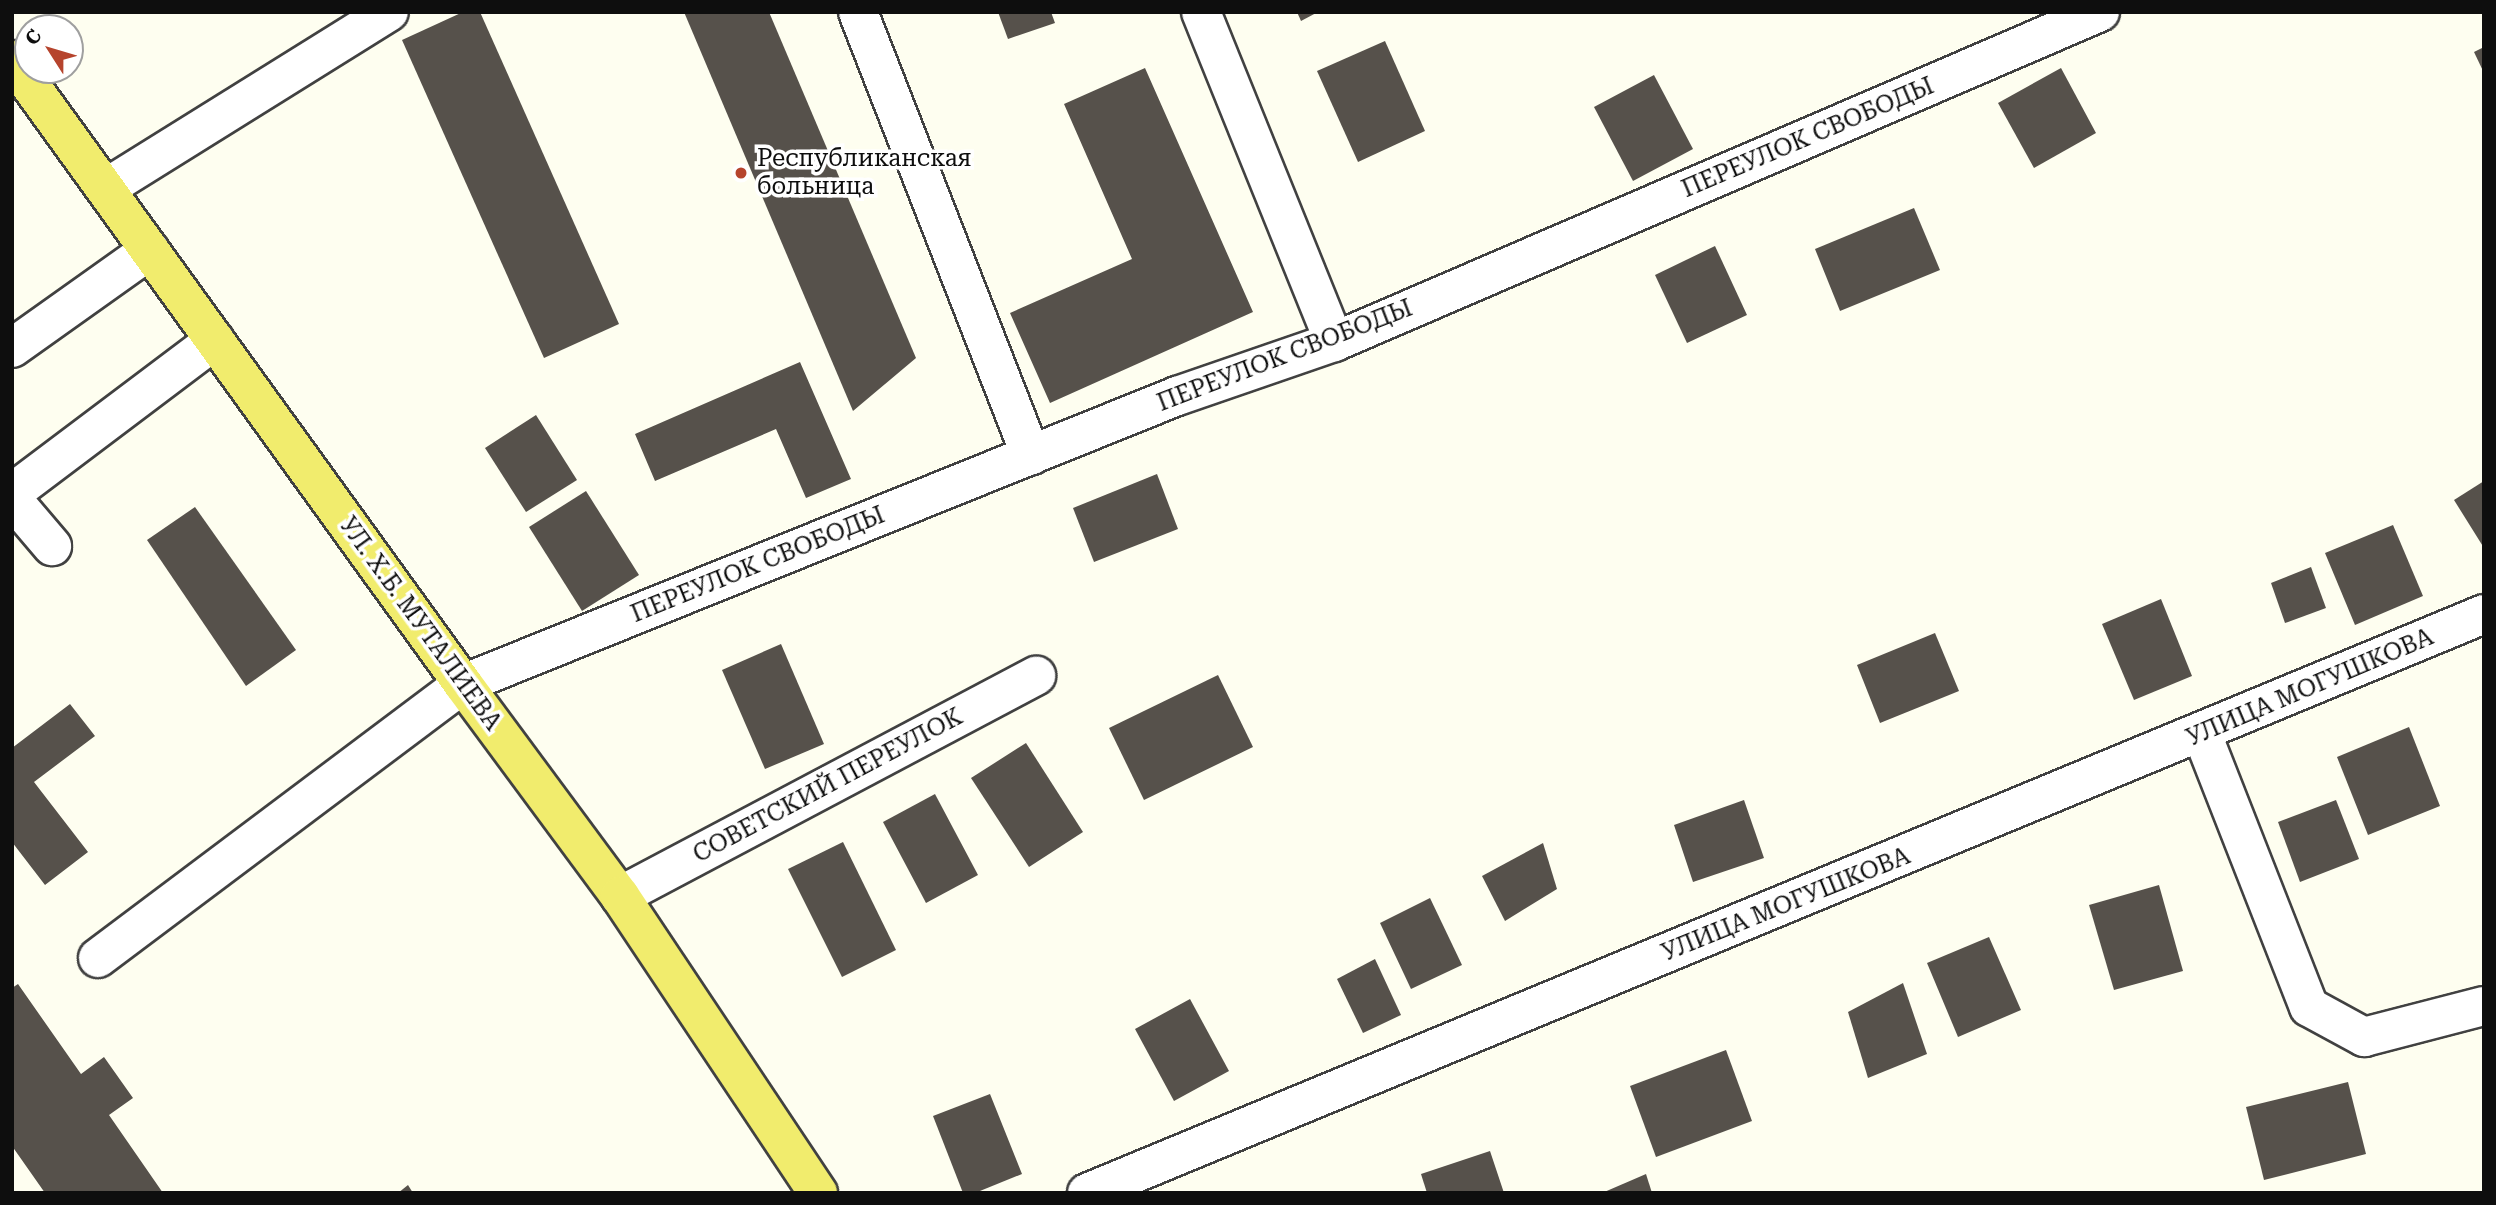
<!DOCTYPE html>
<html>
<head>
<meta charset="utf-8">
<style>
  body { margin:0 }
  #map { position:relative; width:2496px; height:1205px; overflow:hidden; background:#fefef0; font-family:"Roboto Serif",serif }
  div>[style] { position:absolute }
  .building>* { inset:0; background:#56514b }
  .roads { filter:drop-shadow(2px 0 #414141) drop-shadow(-2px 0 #414141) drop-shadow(0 2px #414141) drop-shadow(0 -2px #414141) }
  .minor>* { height:38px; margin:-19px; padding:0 19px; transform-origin:19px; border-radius:19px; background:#fff }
  .major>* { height:38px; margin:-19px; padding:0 19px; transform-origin:19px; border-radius:19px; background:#f1ec6d }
  .dots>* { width:19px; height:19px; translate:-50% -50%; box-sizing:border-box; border:4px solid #fff; border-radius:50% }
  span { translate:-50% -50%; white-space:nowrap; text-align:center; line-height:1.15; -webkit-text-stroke:7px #fff; paint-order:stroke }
  .street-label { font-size:24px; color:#0e0e0e }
  .poi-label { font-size:24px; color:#0e0e0e }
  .left { translate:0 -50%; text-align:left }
  .frame { position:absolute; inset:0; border:14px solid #0e0e0e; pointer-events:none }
  .north { position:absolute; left:14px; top:14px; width:70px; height:70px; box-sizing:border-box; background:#fff; border:2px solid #9f9f9f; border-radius:50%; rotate:307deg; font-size:19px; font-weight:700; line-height:28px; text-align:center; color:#0e0e0e }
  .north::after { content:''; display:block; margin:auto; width:24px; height:32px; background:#b6442d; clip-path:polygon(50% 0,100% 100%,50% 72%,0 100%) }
</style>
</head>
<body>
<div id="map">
  <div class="building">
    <i style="clip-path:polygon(463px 12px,480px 12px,619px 324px,544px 358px,402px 40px)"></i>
    <i style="clip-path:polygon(684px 12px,769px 12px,916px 358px,853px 411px)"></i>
    <i style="clip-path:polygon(998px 12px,1051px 12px,1055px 23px,1008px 39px)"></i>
    <i style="clip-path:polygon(1297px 12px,1318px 12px,1301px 21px)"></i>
    <i style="clip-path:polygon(1385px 41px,1425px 131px,1358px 162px,1317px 71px)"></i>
    <i style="clip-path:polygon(2484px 47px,2484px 73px,2474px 52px)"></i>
    <i style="clip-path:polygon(1145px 68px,1253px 312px,1050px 403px,1010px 313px,1132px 259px,1064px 104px)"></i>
    <i style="clip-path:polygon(2061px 68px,2096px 133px,2034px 168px,1998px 103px)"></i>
    <i style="clip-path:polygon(1654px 75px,1693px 149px,1633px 181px,1594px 107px)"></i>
    <i style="clip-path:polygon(1914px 208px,1940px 270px,1840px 311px,1815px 249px)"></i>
    <i style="clip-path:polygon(1715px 246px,1747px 315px,1687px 343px,1655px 275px)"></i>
    <i style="clip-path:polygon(800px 362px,851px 479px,806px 498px,776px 429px,655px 481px,635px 434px)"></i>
    <i style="clip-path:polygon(536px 415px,577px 480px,526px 512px,485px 448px)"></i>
    <i style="clip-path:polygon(1157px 474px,1178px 529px,1094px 562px,1073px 508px)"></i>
    <i style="clip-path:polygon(2484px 481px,2484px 548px,2454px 500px)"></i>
    <i style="clip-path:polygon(586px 491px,639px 575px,582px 611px,529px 527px)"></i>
    <i style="clip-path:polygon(195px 507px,296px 650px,246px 686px,147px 540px)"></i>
    <i style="clip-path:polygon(2393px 525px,2423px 596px,2355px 625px,2325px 553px)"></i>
    <i style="clip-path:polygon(2311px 567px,2326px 608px,2285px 623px,2271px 583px)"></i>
    <i style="clip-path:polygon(2161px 599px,2192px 676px,2134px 700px,2102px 624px)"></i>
    <i style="clip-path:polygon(1935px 633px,1959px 691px,1880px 723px,1857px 665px)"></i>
    <i style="clip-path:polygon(781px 644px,824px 744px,765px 769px,722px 670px)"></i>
    <i style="clip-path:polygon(1218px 675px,1253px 747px,1144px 800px,1109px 728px)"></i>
    <i style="clip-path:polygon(70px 704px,95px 736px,34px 782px,88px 852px,45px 885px,12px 842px,12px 748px)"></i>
    <i style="clip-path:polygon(2409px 727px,2440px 806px,2368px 835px,2337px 757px)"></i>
    <i style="clip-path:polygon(1026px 743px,1083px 832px,1029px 867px,971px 778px)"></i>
    <i style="clip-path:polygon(935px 794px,978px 875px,926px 903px,883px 822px)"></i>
    <i style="clip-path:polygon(1744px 800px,1764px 858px,1693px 882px,1674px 825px)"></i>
    <i style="clip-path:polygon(2336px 800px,2359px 859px,2300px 882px,2278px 822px)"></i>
    <i style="clip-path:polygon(843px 842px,896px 950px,842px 977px,788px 869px)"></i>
    <i style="clip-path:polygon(1543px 843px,1557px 889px,1505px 921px,1482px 876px)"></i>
    <i style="clip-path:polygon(2159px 885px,2183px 971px,2114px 990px,2089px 905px)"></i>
    <i style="clip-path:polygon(1430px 898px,1462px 965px,1411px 989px,1380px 923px)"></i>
    <i style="clip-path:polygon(1989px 937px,2021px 1010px,1958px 1037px,1927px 963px)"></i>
    <i style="clip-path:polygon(1375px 959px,1401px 1015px,1363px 1033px,1337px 979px)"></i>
    <i style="clip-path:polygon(1903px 983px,1927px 1054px,1868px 1078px,1848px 1012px)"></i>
    <i style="clip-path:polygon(18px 984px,81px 1074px,104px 1057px,133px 1098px,109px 1115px,163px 1193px,45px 1193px,12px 1146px,12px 988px)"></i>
    <i style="clip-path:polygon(1190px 999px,1229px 1071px,1174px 1101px,1135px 1029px)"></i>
    <i style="clip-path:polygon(1726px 1050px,1752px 1121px,1656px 1157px,1630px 1086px)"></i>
    <i style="clip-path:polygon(2348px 1082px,2366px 1154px,2264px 1180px,2246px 1107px)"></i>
    <i style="clip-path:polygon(990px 1094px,1022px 1174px,975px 1193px,963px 1193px,933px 1116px)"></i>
    <i style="clip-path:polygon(1490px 1151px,1504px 1193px,1427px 1193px,1421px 1174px)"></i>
    <i style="clip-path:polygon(1646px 1174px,1652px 1193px,1602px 1193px)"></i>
    <i style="clip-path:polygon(408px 1185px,413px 1193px,398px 1193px)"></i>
  </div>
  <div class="roads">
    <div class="minor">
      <i style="left:858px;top:12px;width:476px;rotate:68.7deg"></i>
      <i style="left:1201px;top:12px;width:356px;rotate:68deg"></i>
      <i style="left:106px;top:188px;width:333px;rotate:-31.9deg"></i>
      <i style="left:12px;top:348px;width:169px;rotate:-35.4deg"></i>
      <i style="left:12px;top:493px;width:254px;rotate:-37deg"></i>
      <i style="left:12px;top:499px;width:62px;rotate:49.6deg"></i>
      <i style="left:2202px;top:734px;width:293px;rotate:68.6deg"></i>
      <i style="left:2309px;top:1007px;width:63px;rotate:28.6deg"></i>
      <i style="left:2364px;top:1037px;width:124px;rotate:-14.5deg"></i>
      <i style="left:620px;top:896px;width:471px;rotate:-27.9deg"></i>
      <i style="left:98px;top:958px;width:456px;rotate:-36.9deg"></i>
      <i style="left:463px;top:684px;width:770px;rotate:-21.97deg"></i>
      <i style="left:1177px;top:396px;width:166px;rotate:-19deg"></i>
      <i style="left:1334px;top:342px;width:834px;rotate:-23.31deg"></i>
      <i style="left:1087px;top:1193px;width:1512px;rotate:-22.51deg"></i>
    </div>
    <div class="major">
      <i style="left:12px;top:60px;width:770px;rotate:54.14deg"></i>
      <i style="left:463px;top:684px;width:264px;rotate:53.5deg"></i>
      <i style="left:620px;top:896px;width:357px;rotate:56.3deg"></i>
    </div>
  </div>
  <div class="dots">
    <i style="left:741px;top:173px;background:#b6442d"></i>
  </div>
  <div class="street-label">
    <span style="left:1808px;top:138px;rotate:-23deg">ПЕРЕУЛОК СВОБОДЫ</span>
    <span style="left:1285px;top:356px;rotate:-21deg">ПЕРЕУЛОК СВОБОДЫ</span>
    <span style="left:758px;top:565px;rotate:-22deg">ПЕРЕУЛОК СВОБОДЫ</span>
    <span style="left:420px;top:624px;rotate:54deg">УЛ. Х.Б. МУТАЛИЕВА</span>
    <span style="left:2310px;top:688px;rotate:-23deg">УЛИЦА МОГУШКОВА</span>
    <span style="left:828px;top:786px;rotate:-28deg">СОВЕТСКИЙ ПЕРЕУЛОК</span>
    <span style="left:1786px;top:905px;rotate:-22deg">УЛИЦА МОГУШКОВА</span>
  </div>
  <div class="poi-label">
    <span class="left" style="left:757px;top:173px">Республиканская<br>больница</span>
  </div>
  <div class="frame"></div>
  <div class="north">С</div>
</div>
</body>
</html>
